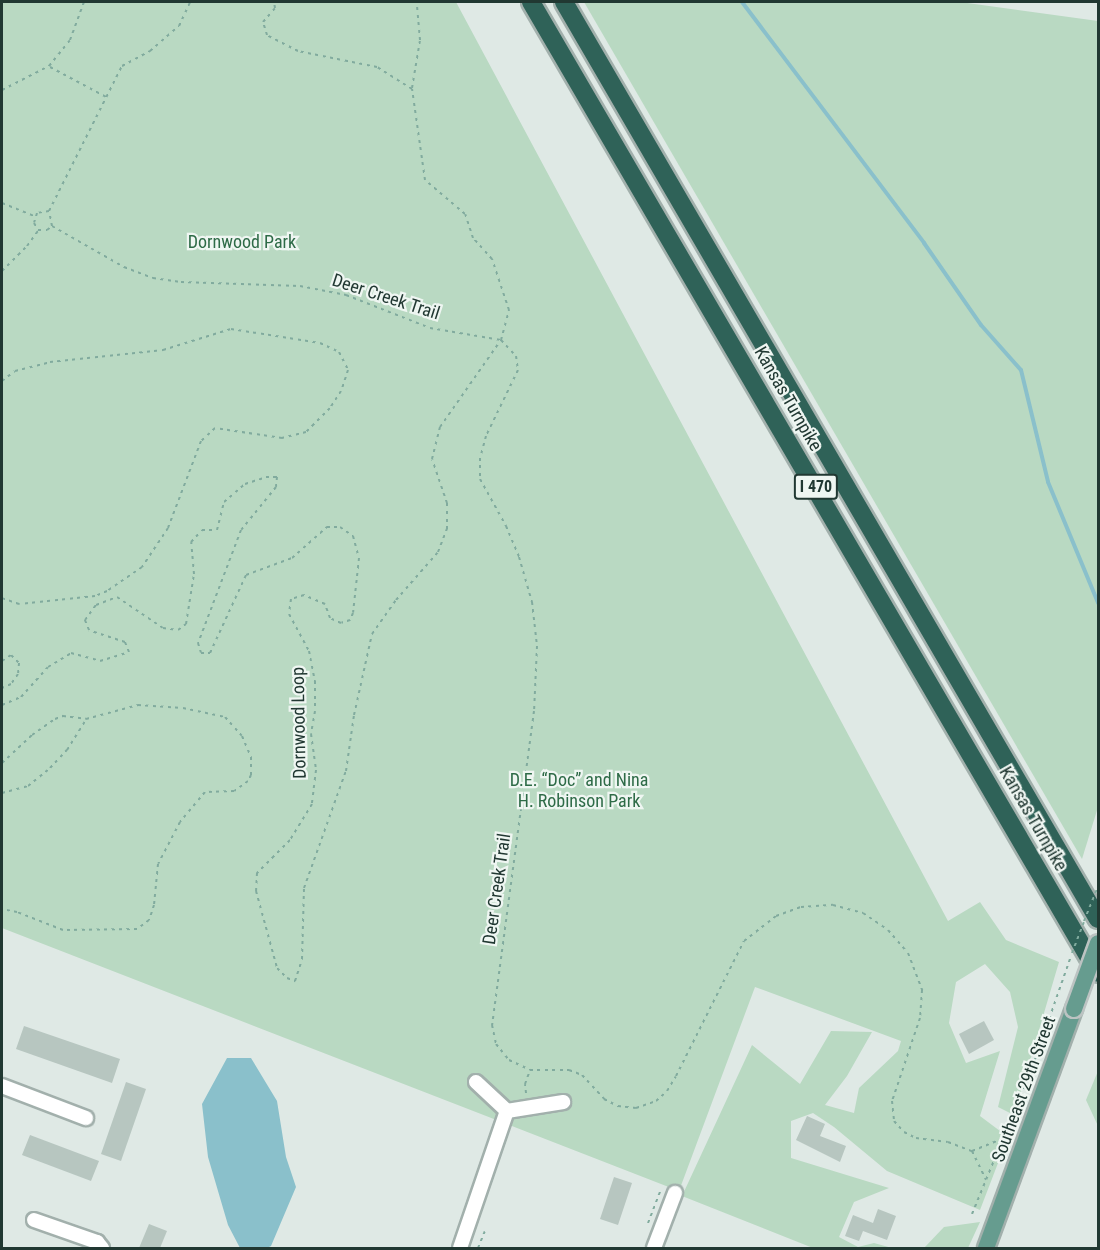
<!DOCTYPE html>
<html>
<head>
<meta charset="utf-8">
<style>
  body { margin:0 }
  #map { position:relative; width:1100px; height:1250px; overflow:hidden; background:#dfe9e5; font-family:"Roboto Condensed",sans-serif }
  div>[style] { position:absolute }
  .green>* { inset:0; background:#b9d9c2 }
  .water>* { inset:0; background:#8ac0cb }
  .stream>* { height:4px; margin:-2px; padding:0 2px; transform-origin:2px; border-radius:2px; background:#8ac0cb }
  .building>* { inset:0; background:#b7c6c0 }
  .path>* { height:2px; margin-top:-1px; transform-origin:0; background:repeating-linear-gradient(90deg,#81ab9e 0 3px,transparent 0 7.5px) }
  .roads { filter:drop-shadow(2px 0 #a2b0ac) drop-shadow(-2px 0 #a2b0ac) drop-shadow(0 2px #a2b0ac) drop-shadow(0 -2px #a2b0ac) }
  .minor>* { height:14px; margin:-7px; padding:0 7px; transform-origin:7px; border-radius:7px; background:#fff }
  .major>* { height:16px; margin:-8px; padding:0 8px; transform-origin:8px; border-radius:8px; background:#669c8f }
  .highway>* { height:18px; margin:-9px; padding:0 9px; transform-origin:9px; border-radius:9px; background:#2f6258 }
  .path-bridge>* { height:2px; margin-top:-1px; transform-origin:0; background:repeating-linear-gradient(90deg,#81ab9e 0 3px,transparent 0 7.5px) }
  .bridges { filter:drop-shadow(2px 0 #bcc3c2) drop-shadow(-2px 0 #bcc3c2) drop-shadow(0 2px #bcc3c2) drop-shadow(0 -2px #bcc3c2) }
  .major-bridge>* { height:16px; margin:-8px; padding:0 8px; transform-origin:8px; border-radius:8px; background:#669c8f }
  span { translate:-50% -50%; white-space:nowrap; text-align:center; line-height:1.15; -webkit-text-stroke:4.5px #eff6f2; paint-order:stroke }
  .shield-label span { padding:2px 4px; background:#eff6f2; border:2px solid; border-radius:4px; -webkit-text-stroke-width:0 }
  .shield-label { font-size:16px; color:#213832; font-weight:700 }
  .park-label { font-size:18px; color:#2e6b47 }
  .street-label { font-size:18px; color:#213832 }
  .frame { position:absolute; inset:0; border:3px solid #213832; pointer-events:none }
</style>
</head>
<body>
<div id="map">
  <div class="green">
    <i style="clip-path:polygon(2px 2px,456px 2px,948px 921px,980px 902px,1006px 940px,1059px 962px,1014px 1115px,998px 1107px,1018px 1027px,1010px 992px,985px 964px,956px 982px,949px 1023px,966px 1063px,1000px 1051px,980px 1116px,1008px 1137px,980px 1210px,887px 1171px,834px 1127px,813px 1113px,791px 1121px,791px 1158px,889px 1188px,854px 1202px,839px 1237px,858px 1247px,874px 1243px,892px 1248px,813px 1248px,682px 1196px,752px 1045px,800px 1084px,831px 1031px,872px 1032px,847px 1076px,825px 1105px,854px 1113px,859px 1088px,898px 1051px,901px 1041px,755px 987px,679px 1191px,2px 928px)"></i>
    <i style="clip-path:polygon(584px 2px,960px 2px,1098px 21px,1098px 807px,1082px 859px)"></i>
    <i style="clip-path:polygon(1098px 1071px,1098px 1126px,1086px 1100px)"></i>
    <i style="clip-path:polygon(980px 1222px,968px 1248px,924px 1248px,944px 1227px)"></i>
  </div>
  <div class="water">
    <i style="clip-path:polygon(227px 1058px,251px 1058px,277px 1101px,286px 1157px,296px 1187px,271px 1246px,267px 1248px,240px 1248px,228px 1225px,208px 1157px,202px 1104px)"></i>
  </div>
  <div class="stream">
    <i style="left:742px;top:2px;width:302px;rotate:52.9deg"></i>
    <i style="left:924px;top:243px;width:100px;rotate:55.2deg"></i>
    <i style="left:981px;top:325px;width:60px;rotate:48.4deg"></i>
    <i style="left:1021px;top:370px;width:115px;rotate:76.4deg"></i>
    <i style="left:1048px;top:482px;width:131px;rotate:67.5deg"></i>
  </div>
  <div class="building">
    <i style="clip-path:polygon(984px 1021px,994px 1040px,969px 1054px,959px 1034px)"></i>
    <i style="clip-path:polygon(24px 1026px,120px 1059px,112px 1083px,16px 1049px)"></i>
    <i style="clip-path:polygon(126px 1082px,146px 1089px,121px 1161px,101px 1154px)"></i>
    <i style="clip-path:polygon(807px 1116px,825px 1124px,820px 1136px,846px 1146px,840px 1162px,796px 1140px)"></i>
    <i style="clip-path:polygon(30px 1135px,99px 1161px,91px 1181px,22px 1155px)"></i>
    <i style="clip-path:polygon(614px 1177px,632px 1183px,618px 1225px,600px 1219px)"></i>
    <i style="clip-path:polygon(878px 1209px,896px 1216px,887px 1240px,863px 1231px,859px 1241px,845px 1236px,853px 1215px,873px 1223px)"></i>
    <i style="clip-path:polygon(149px 1224px,167px 1231px,160px 1248px,139px 1248px)"></i>
  </div>
  <div class="path">
    <i style="left:50px;top:67px;width:64px;rotate:28.2deg"></i>
    <i style="left:412px;top:88px;width:49px;rotate:-80.5deg"></i>
    <i style="left:420px;top:40px;width:38px;rotate:-95deg"></i>
    <i style="left:2px;top:90px;width:53px;rotate:-27.1deg"></i>
    <i style="left:49px;top:66px;width:33px;rotate:-51deg"></i>
    <i style="left:70px;top:40px;width:40px;rotate:-69.8deg"></i>
    <i style="left:2px;top:203px;width:37px;rotate:22deg"></i>
    <i style="left:49px;top:211px;width:12px;rotate:171deg"></i>
    <i style="left:37px;top:213px;width:10px;rotate:107deg"></i>
    <i style="left:34px;top:223px;width:8px;rotate:60deg"></i>
    <i style="left:38px;top:230px;width:9px"></i>
    <i style="left:47px;top:230px;width:6px;rotate:-39deg"></i>
    <i style="left:52px;top:226px;width:15px;rotate:-101deg"></i>
    <i style="left:49px;top:211px;width:162px;rotate:-63.3deg"></i>
    <i style="left:122px;top:66px;width:32px;rotate:-28deg"></i>
    <i style="left:150px;top:51px;width:38px;rotate:-41deg"></i>
    <i style="left:179px;top:26px;width:26px;rotate:-65deg"></i>
    <i style="left:52px;top:226px;width:83px;rotate:29.7deg"></i>
    <i style="left:124px;top:267px;width:31px;rotate:21deg"></i>
    <i style="left:153px;top:278px;width:28px;rotate:8deg"></i>
    <i style="left:181px;top:282px;width:119px;rotate:1.9deg"></i>
    <i style="left:300px;top:286px;width:47px;rotate:11.1deg"></i>
    <i style="left:346px;top:295px;width:90px;rotate:21.4deg"></i>
    <i style="left:430px;top:328px;width:72px;rotate:9.6deg"></i>
    <i style="left:501px;top:340px;width:22px;rotate:47deg"></i>
    <i style="left:516px;top:356px;width:14px;rotate:82deg"></i>
    <i style="left:518px;top:370px;width:73px;rotate:115.9deg"></i>
    <i style="left:486px;top:436px;width:23px;rotate:105deg"></i>
    <i style="left:480px;top:458px;width:21px;rotate:90deg"></i>
    <i style="left:480px;top:479px;width:54px;rotate:61deg"></i>
    <i style="left:506px;top:526px;width:34px;rotate:67deg"></i>
    <i style="left:519px;top:557px;width:47px;rotate:73.9deg"></i>
    <i style="left:532px;top:602px;width:44px;rotate:83.5deg"></i>
    <i style="left:537px;top:646px;width:65px;rotate:92.6deg"></i>
    <i style="left:534px;top:711px;width:317px;rotate:97.6deg"></i>
    <i style="left:492px;top:1025px;width:19px;rotate:78deg"></i>
    <i style="left:496px;top:1044px;width:21px;rotate:51deg"></i>
    <i style="left:509px;top:1060px;width:23px;rotate:25deg"></i>
    <i style="left:530px;top:1070px;width:39px"></i>
    <i style="left:569px;top:1070px;width:14px;rotate:21deg"></i>
    <i style="left:582px;top:1075px;width:33px;rotate:47deg"></i>
    <i style="left:604px;top:1099px;width:16px;rotate:27deg"></i>
    <i style="left:618px;top:1106px;width:18px;rotate:6deg"></i>
    <i style="left:636px;top:1108px;width:21px;rotate:-19deg"></i>
    <i style="left:656px;top:1101px;width:15px;rotate:-42deg"></i>
    <i style="left:667px;top:1091px;width:17px;rotate:-59deg"></i>
    <i style="left:676px;top:1076px;width:151px;rotate:-63.3deg"></i>
    <i style="left:744px;top:941px;width:41px;rotate:-38deg"></i>
    <i style="left:776px;top:916px;width:27px;rotate:-20deg"></i>
    <i style="left:801px;top:907px;width:32px;rotate:-4deg"></i>
    <i style="left:833px;top:905px;width:31px;rotate:15deg"></i>
    <i style="left:863px;top:913px;width:30px;rotate:34deg"></i>
    <i style="left:888px;top:930px;width:30px;rotate:49deg"></i>
    <i style="left:908px;top:953px;width:40px;rotate:69deg"></i>
    <i style="left:922px;top:990px;width:28px;rotate:94deg"></i>
    <i style="left:920px;top:1018px;width:88px;rotate:108.6deg"></i>
    <i style="left:892px;top:1101px;width:20px;rotate:84deg"></i>
    <i style="left:894px;top:1121px;width:15px;rotate:48deg"></i>
    <i style="left:904px;top:1132px;width:13px;rotate:27deg"></i>
    <i style="left:916px;top:1138px;width:32px;rotate:7deg"></i>
    <i style="left:948px;top:1142px;width:26px;rotate:21deg"></i>
    <i style="left:972px;top:1151px;width:32px;rotate:64deg"></i>
    <i style="left:2px;top:271px;width:35px;rotate:-45deg"></i>
    <i style="left:27px;top:246px;width:19px;rotate:-54deg"></i>
    <i style="left:2px;top:381px;width:16px;rotate:-38deg"></i>
    <i style="left:15px;top:371px;width:36px;rotate:-14deg"></i>
    <i style="left:50px;top:362px;width:114px;rotate:-6.1deg"></i>
    <i style="left:163px;top:350px;width:71px;rotate:-17.2deg"></i>
    <i style="left:231px;top:329px;width:90px;rotate:8.9deg"></i>
    <i style="left:320px;top:343px;width:21px;rotate:25deg"></i>
    <i style="left:339px;top:352px;width:20px;rotate:63deg"></i>
    <i style="left:348px;top:370px;width:22px;rotate:108deg"></i>
    <i style="left:341px;top:391px;width:20px;rotate:123deg"></i>
    <i style="left:330px;top:408px;width:34px;rotate:135deg"></i>
    <i style="left:306px;top:432px;width:25px;rotate:166deg"></i>
    <i style="left:282px;top:438px;width:68px;rotate:-171.5deg"></i>
    <i style="left:215px;top:428px;width:19px;rotate:137deg"></i>
    <i style="left:201px;top:441px;width:93px;rotate:110.8deg"></i>
    <i style="left:168px;top:528px;width:47px;rotate:123.7deg"></i>
    <i style="left:142px;top:567px;width:42px;rotate:145.6deg"></i>
    <i style="left:107px;top:591px;width:13px;rotate:157deg"></i>
    <i style="left:95px;top:596px;width:76px;rotate:174deg"></i>
    <i style="left:19px;top:604px;width:18px;rotate:-161deg"></i>
    <i style="left:2px;top:661px;width:11px;rotate:-34deg"></i>
    <i style="left:11px;top:655px;width:11px;rotate:45deg"></i>
    <i style="left:19px;top:663px;width:11px;rotate:95deg"></i>
    <i style="left:18px;top:674px;width:12px;rotate:125deg"></i>
    <i style="left:11px;top:684px;width:10px;rotate:156deg"></i>
    <i style="left:2px;top:705px;width:21px;rotate:-23deg"></i>
    <i style="left:21px;top:697px;width:40px;rotate:-48deg"></i>
    <i style="left:48px;top:667px;width:27px;rotate:-31deg"></i>
    <i style="left:71px;top:653px;width:30px;rotate:15deg"></i>
    <i style="left:100px;top:661px;width:30px;rotate:-17deg"></i>
    <i style="left:129px;top:652px;width:11px;rotate:-112deg"></i>
    <i style="left:125px;top:642px;width:38px;rotate:-162deg"></i>
    <i style="left:89px;top:630px;width:11px;rotate:-112deg"></i>
    <i style="left:85px;top:620px;width:19px;rotate:-54deg"></i>
    <i style="left:96px;top:605px;width:22px;rotate:-21deg"></i>
    <i style="left:117px;top:597px;width:55px;rotate:34deg"></i>
    <i style="left:163px;top:628px;width:15px;rotate:8deg"></i>
    <i style="left:178px;top:630px;width:10px;rotate:-37deg"></i>
    <i style="left:186px;top:624px;width:51px;rotate:-80.9deg"></i>
    <i style="left:194px;top:574px;width:32px;rotate:-95deg"></i>
    <i style="left:191px;top:542px;width:16px;rotate:-47deg"></i>
    <i style="left:202px;top:530px;width:15px"></i>
    <i style="left:217px;top:530px;width:29px;rotate:-76deg"></i>
    <i style="left:224px;top:502px;width:28px;rotate:-41deg"></i>
    <i style="left:245px;top:484px;width:22px;rotate:-18deg"></i>
    <i style="left:266px;top:477px;width:11px"></i>
    <i style="left:277px;top:477px;width:10px;rotate:96deg"></i>
    <i style="left:276px;top:487px;width:55px;rotate:129.1deg"></i>
    <i style="left:241px;top:530px;width:121px;rotate:110.8deg"></i>
    <i style="left:198px;top:643px;width:10px;rotate:73deg"></i>
    <i style="left:201px;top:653px;width:9px"></i>
    <i style="left:210px;top:653px;width:86px;rotate:-65.2deg"></i>
    <i style="left:246px;top:575px;width:49px;rotate:-20.3deg"></i>
    <i style="left:292px;top:558px;width:47px;rotate:-41.5deg"></i>
    <i style="left:327px;top:527px;width:13px"></i>
    <i style="left:340px;top:527px;width:16px;rotate:35deg"></i>
    <i style="left:353px;top:536px;width:23px;rotate:75deg"></i>
    <i style="left:359px;top:558px;width:55px;rotate:96.2deg"></i>
    <i style="left:353px;top:613px;width:8px;rotate:113deg"></i>
    <i style="left:350px;top:620px;width:9px;rotate:162deg"></i>
    <i style="left:341px;top:623px;width:12px;rotate:-156deg"></i>
    <i style="left:330px;top:618px;width:15px;rotate:-110deg"></i>
    <i style="left:325px;top:604px;width:23px;rotate:-157deg"></i>
    <i style="left:304px;top:595px;width:14px;rotate:163deg"></i>
    <i style="left:291px;top:599px;width:15px;rotate:98deg"></i>
    <i style="left:289px;top:614px;width:42px;rotate:61.6deg"></i>
    <i style="left:309px;top:651px;width:31px;rotate:79deg"></i>
    <i style="left:315px;top:681px;width:30px;rotate:90deg"></i>
    <i style="left:315px;top:711px;width:23px;rotate:100deg"></i>
    <i style="left:311px;top:734px;width:36px;rotate:82deg"></i>
    <i style="left:316px;top:770px;width:34px;rotate:97deg"></i>
    <i style="left:312px;top:804px;width:42px;rotate:121.4deg"></i>
    <i style="left:290px;top:840px;width:47px;rotate:135deg"></i>
    <i style="left:257px;top:873px;width:18px;rotate:93deg"></i>
    <i style="left:256px;top:891px;width:80px;rotate:74.7deg"></i>
    <i style="left:277px;top:968px;width:14px;rotate:45deg"></i>
    <i style="left:287px;top:978px;width:9px;rotate:21deg"></i>
    <i style="left:295px;top:981px;width:23px;rotate:-72deg"></i>
    <i style="left:302px;top:959px;width:71px;rotate:-88.4deg"></i>
    <i style="left:304px;top:888px;width:124px;rotate:-70.3deg"></i>
    <i style="left:346px;top:771px;width:57px;rotate:-81.9deg"></i>
    <i style="left:354px;top:715px;width:83px;rotate:-77.5deg"></i>
    <i style="left:372px;top:634px;width:42px;rotate:-54.8deg"></i>
    <i style="left:396px;top:600px;width:64px;rotate:-48.8deg"></i>
    <i style="left:438px;top:552px;width:25px;rotate:-69deg"></i>
    <i style="left:447px;top:529px;width:26px;rotate:-90deg"></i>
    <i style="left:447px;top:503px;width:46px;rotate:-108.8deg"></i>
    <i style="left:432px;top:459px;width:33px;rotate:-76deg"></i>
    <i style="left:440px;top:427px;width:106px;rotate:-55deg"></i>
    <i style="left:501px;top:340px;width:31px;rotate:-75deg"></i>
    <i style="left:509px;top:310px;width:54px;rotate:-108.4deg"></i>
    <i style="left:492px;top:259px;width:28px;rotate:-132deg"></i>
    <i style="left:473px;top:238px;width:25px;rotate:-108deg"></i>
    <i style="left:465px;top:214px;width:52px;rotate:-139.6deg"></i>
    <i style="left:425px;top:180px;width:92px;rotate:-98.1deg"></i>
    <i style="left:412px;top:89px;width:41px;rotate:-147.8deg"></i>
    <i style="left:377px;top:67px;width:81px;rotate:-168.6deg"></i>
    <i style="left:298px;top:51px;width:35px;rotate:-153deg"></i>
    <i style="left:267px;top:35px;width:14px;rotate:-107deg"></i>
    <i style="left:263px;top:22px;width:18px;rotate:-49deg"></i>
    <i style="left:275px;top:8px;width:6px;rotate:-99deg"></i>
    <i style="left:2px;top:763px;width:41px;rotate:-43deg"></i>
    <i style="left:32px;top:735px;width:28px;rotate:-35deg"></i>
    <i style="left:55px;top:719px;width:9px;rotate:-21deg"></i>
    <i style="left:63px;top:716px;width:23px;rotate:7deg"></i>
    <i style="left:86px;top:719px;width:54px;rotate:-15.1deg"></i>
    <i style="left:138px;top:705px;width:45px;rotate:3.8deg"></i>
    <i style="left:183px;top:708px;width:43px;rotate:12.1deg"></i>
    <i style="left:225px;top:717px;width:25px;rotate:48deg"></i>
    <i style="left:242px;top:736px;width:23px;rotate:67deg"></i>
    <i style="left:251px;top:757px;width:18px;rotate:90deg"></i>
    <i style="left:251px;top:775px;width:7px;rotate:117deg"></i>
    <i style="left:248px;top:781px;width:17px;rotate:144deg"></i>
    <i style="left:234px;top:791px;width:29px;rotate:178deg"></i>
    <i style="left:205px;top:792px;width:39px;rotate:130deg"></i>
    <i style="left:180px;top:822px;width:47px;rotate:117.6deg"></i>
    <i style="left:158px;top:864px;width:41px;rotate:95.6deg"></i>
    <i style="left:154px;top:905px;width:16px;rotate:108deg"></i>
    <i style="left:149px;top:920px;width:15px;rotate:143deg"></i>
    <i style="left:137px;top:929px;width:74px;rotate:179.2deg"></i>
    <i style="left:63px;top:930px;width:49px;rotate:-158.6deg"></i>
    <i style="left:17px;top:912px;width:15px;rotate:-169deg"></i>
    <i style="left:2px;top:793px;width:27px;rotate:-15deg"></i>
    <i style="left:28px;top:786px;width:28px;rotate:-39deg"></i>
    <i style="left:50px;top:768px;width:25px;rotate:-47deg"></i>
    <i style="left:67px;top:750px;width:36px;rotate:-58deg"></i>
    <i style="left:526px;top:1093px;width:9px;rotate:-96deg"></i>
    <i style="left:525px;top:1084px;width:15px;rotate:-70deg"></i>
    <i style="left:972px;top:1151px;width:32px;rotate:-22deg"></i>
    <i style="left:972px;top:1214px;width:158px;rotate:-67.7deg"></i>
    <i style="left:1032px;top:1068px;width:119px;rotate:-70.8deg"></i>
    <i style="left:648px;top:1223px;width:34px;rotate:-69deg"></i>
    <i style="left:478px;top:1248px;width:18px;rotate:-68deg"></i>
  </div>
  <div class="roads">
    <div class="minor">
      <i style="left:476px;top:1082px;width:42px;rotate:43.1deg"></i>
      <i style="left:507px;top:1111px;width:57px;rotate:-9.1deg"></i>
      <i style="left:2px;top:1086px;width:90px;rotate:20.9deg"></i>
      <i style="left:34px;top:1220px;width:67px;rotate:19.2deg"></i>
      <i style="left:97px;top:1242px;width:8px;rotate:50deg"></i>
      <i style="left:460px;top:1248px;width:145px;rotate:-71.1deg"></i>
      <i style="left:654px;top:1248px;width:59px;rotate:-69.1deg"></i>
    </div>
    <div class="major">
      <i style="left:986px;top:1248px;width:255px;rotate:-69.8deg"></i>
    </div>
    <div class="highway">
      <i style="left:531px;top:2px;width:1124px;rotate:59.72deg"></i>
      <i style="left:564px;top:2px;width:1061px;rotate:59.79deg"></i>
    </div>
  </div>
  <div class="path-bridge">
    <i style="left:1084px;top:921px;width:35px;rotate:-68deg"></i>
    <i style="left:1072px;top:953px;width:33px;rotate:-69deg"></i>
  </div>
  <div class="bridges">
    <div class="major-bridge">
      <i style="left:1074px;top:1009px;width:70px;rotate:-70deg"></i>
    </div>
  </div>
  <div class="shield-label">
    <span style="left:816px;top:487px">I 470</span>
  </div>
  <div class="park-label">
    <span style="left:242px;top:242px">Dornwood Park</span>
    <span style="left:579px;top:791px">D.E. “Doc” and Nina<br>H. Robinson Park</span>
  </div>
  <div class="street-label">
    <span style="left:386px;top:297px;rotate:18deg">Deer Creek Trail</span>
    <span style="left:788px;top:399px;rotate:60deg">Kansas Turnpike</span>
    <span style="left:299px;top:723px;rotate:-91deg">Dornwood Loop</span>
    <span style="left:1033px;top:819px;rotate:60deg">Kansas Turnpike</span>
    <span style="left:497px;top:889px;rotate:-82deg">Deer Creek Trail</span>
    <span style="left:1024px;top:1089px;rotate:-70deg">Southeast 29th Street</span>
  </div>
  <div class="frame"></div>
</div>
</body>
</html>
